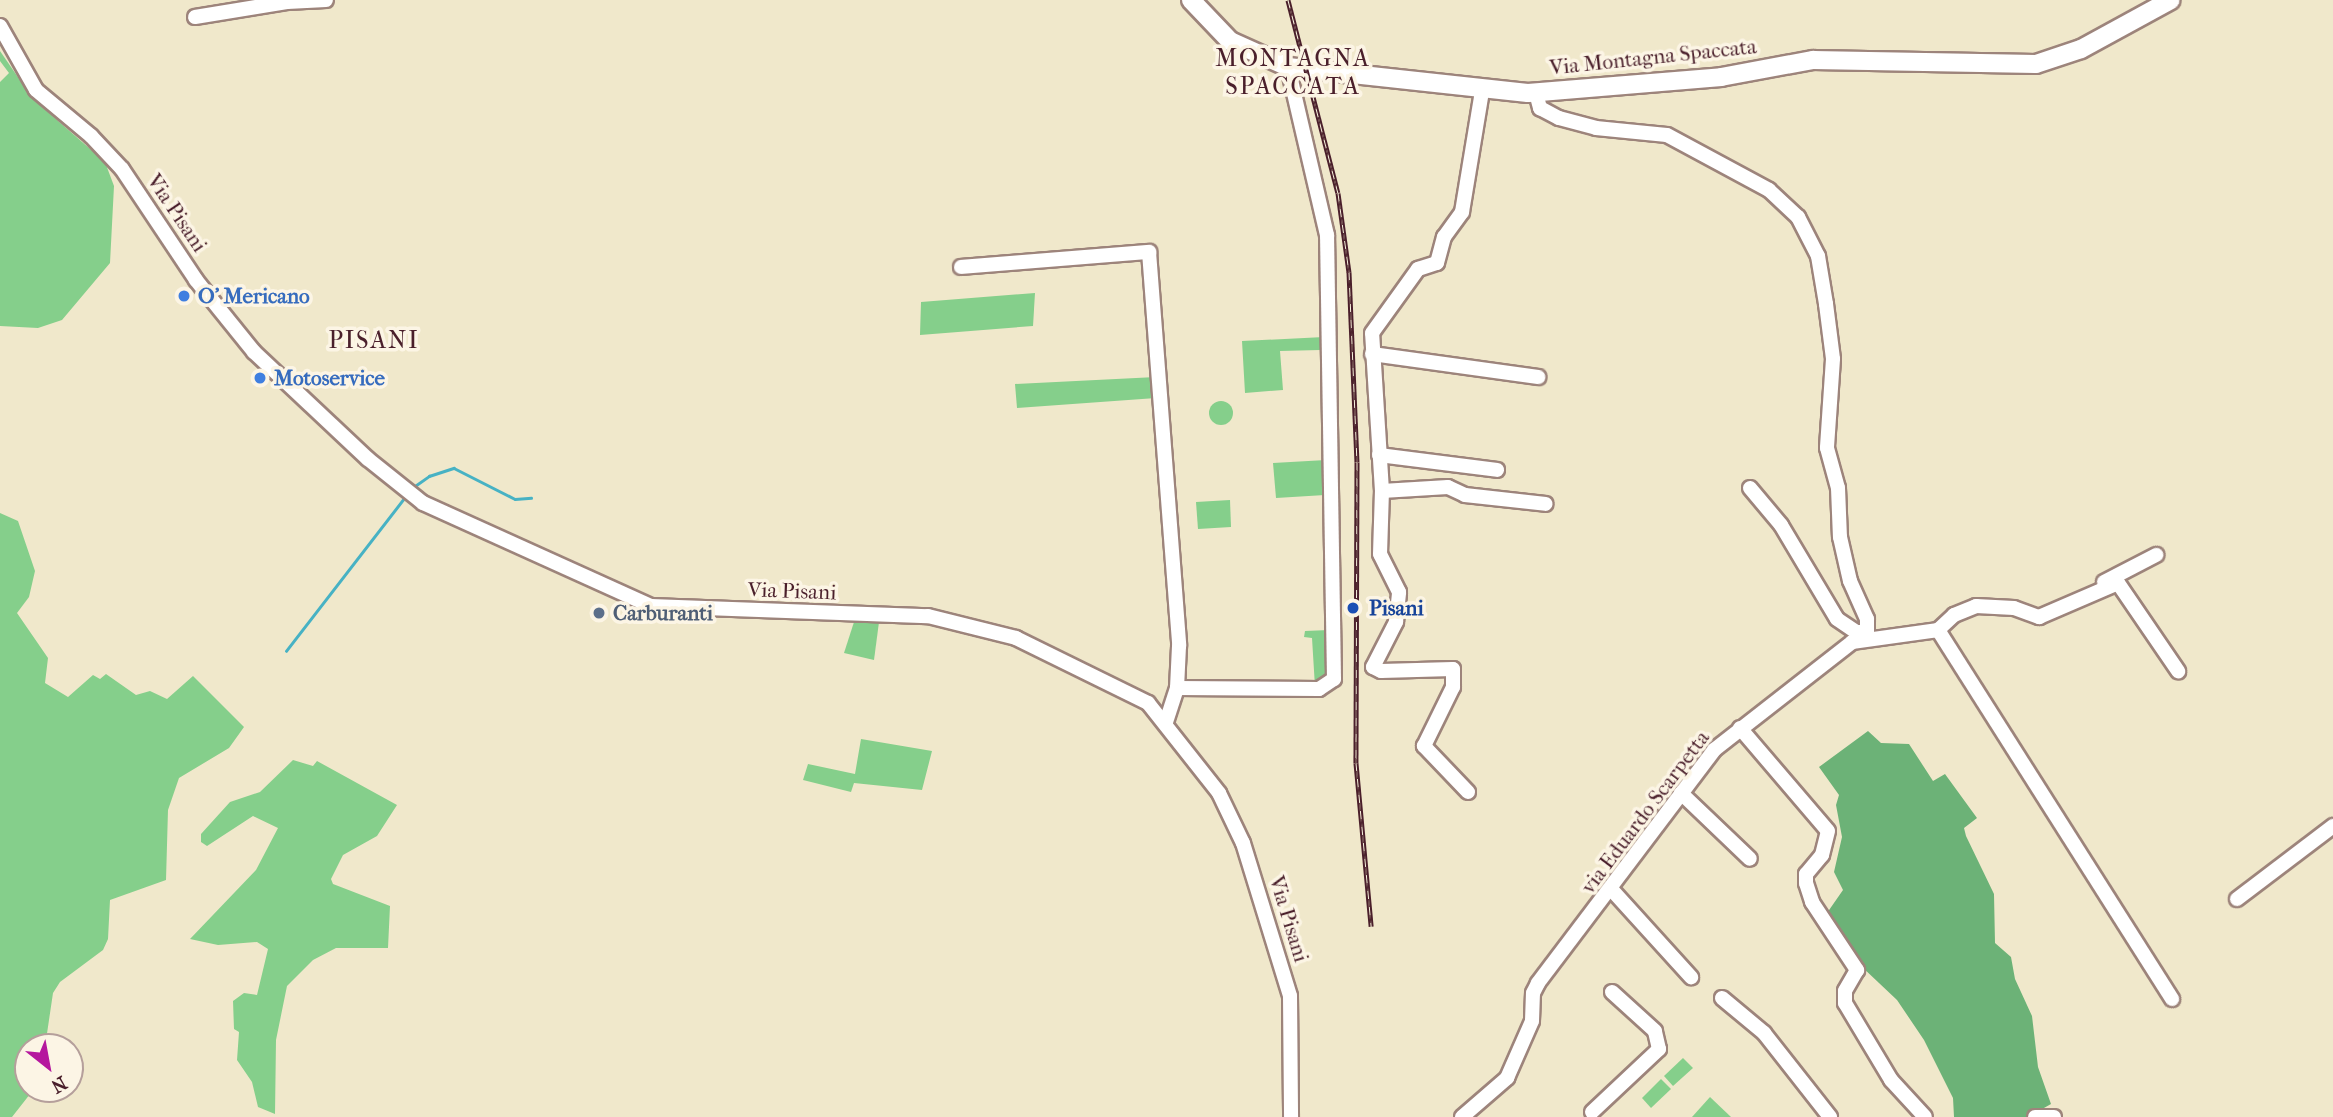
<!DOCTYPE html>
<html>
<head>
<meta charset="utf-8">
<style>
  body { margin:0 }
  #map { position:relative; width:2333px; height:1117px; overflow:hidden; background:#f0e8cb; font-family:"IM FELL French Canon",serif }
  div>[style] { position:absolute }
  .green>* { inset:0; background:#85cf8b }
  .round { border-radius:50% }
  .forest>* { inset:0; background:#6cb277 }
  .stream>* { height:2.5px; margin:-1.25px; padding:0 1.25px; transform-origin:1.25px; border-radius:1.25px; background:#47b2c4 }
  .roads { filter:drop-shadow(2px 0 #9d847b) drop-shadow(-2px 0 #9d847b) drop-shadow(0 2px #9d847b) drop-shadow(0 -2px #9d847b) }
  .minor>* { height:14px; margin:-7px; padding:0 7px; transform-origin:7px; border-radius:7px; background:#fff }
  .major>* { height:18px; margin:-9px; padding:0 9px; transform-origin:9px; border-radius:9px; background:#fff }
  .rail>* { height:5px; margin-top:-2.5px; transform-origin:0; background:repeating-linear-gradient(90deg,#fcf5e5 0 8px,#4a1f2b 0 16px); box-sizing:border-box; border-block:2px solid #4a1f2b }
  .dots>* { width:19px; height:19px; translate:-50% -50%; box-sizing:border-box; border:4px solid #fcf5e5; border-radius:50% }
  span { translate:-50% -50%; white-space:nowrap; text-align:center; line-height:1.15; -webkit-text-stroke:7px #fcf5e5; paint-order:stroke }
  .street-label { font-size:21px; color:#4a1f2b }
  .shop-label { font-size:21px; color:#366cbe; font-weight:700 }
  .left { translate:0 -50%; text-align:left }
  .transit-label { font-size:21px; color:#164399; font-weight:700 }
  .service-label { font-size:21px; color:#4e5e75; font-weight:700 }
  .quarter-label { font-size:24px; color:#4a1f2b; letter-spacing:2px }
  .north { position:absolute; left:14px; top:1033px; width:70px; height:70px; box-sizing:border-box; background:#fcf5e5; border:2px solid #b59f9b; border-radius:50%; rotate:149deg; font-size:19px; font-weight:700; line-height:28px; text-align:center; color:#4a1f2b }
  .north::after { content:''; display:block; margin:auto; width:24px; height:32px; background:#b5179e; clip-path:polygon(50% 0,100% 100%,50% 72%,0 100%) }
</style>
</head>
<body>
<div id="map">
  <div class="green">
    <i style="clip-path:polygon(0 51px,33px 99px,105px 162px,114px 186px,110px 263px,62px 320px,38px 328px,0 326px,0 82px,9px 73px,0 61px)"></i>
    <i style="clip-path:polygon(1035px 293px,1033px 326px,920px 335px,921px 302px)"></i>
    <i style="clip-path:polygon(1324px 337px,1320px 350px,1280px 351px,1283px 390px,1245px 393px,1242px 341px)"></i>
    <i style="clip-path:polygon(1156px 377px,1156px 398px,1017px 408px,1015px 384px)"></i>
    <i class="round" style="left:1209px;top:401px;width:24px;height:24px"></i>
    <i style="clip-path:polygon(1326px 460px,1325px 495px,1276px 498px,1273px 463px)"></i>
    <i style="clip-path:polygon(1230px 500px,1231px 527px,1198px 529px,1196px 502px)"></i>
    <i style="clip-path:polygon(0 513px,18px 521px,35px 571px,29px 597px,17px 613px,48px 658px,45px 683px,68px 697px,93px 675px,100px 679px,106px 674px,136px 695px,150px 691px,167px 699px,193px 676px,244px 727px,229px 748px,179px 778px,168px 810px,166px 880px,110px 900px,108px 939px,103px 950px,60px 982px,53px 993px,45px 1047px,28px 1047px,28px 1089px,34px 1089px,12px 1117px,0 1117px)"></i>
    <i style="clip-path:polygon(854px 622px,879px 622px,874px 660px,844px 653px)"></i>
    <i style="clip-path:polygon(1329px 630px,1332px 679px,1315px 687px,1312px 638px,1304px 637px,1305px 631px)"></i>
    <i style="clip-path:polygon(861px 739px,932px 751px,922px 790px,854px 783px,851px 792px,803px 780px,808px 764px,855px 774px)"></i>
    <i style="clip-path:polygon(293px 760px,313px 766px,317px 761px,397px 805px,377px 836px,343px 855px,331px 879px,333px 884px,390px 906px,388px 948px,336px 948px,313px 960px,287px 986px,276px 1040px,275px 1114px,258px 1107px,252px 1082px,237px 1060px,239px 1032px,234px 1029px,233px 1001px,244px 993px,257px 995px,268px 949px,257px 942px,218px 945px,190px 939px,256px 870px,278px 828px,253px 816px,207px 846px,201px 842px,201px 834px,230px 802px,260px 792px)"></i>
    <i style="clip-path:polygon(1683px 1058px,1693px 1068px,1673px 1086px,1664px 1076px)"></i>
    <i style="clip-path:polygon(1661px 1079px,1671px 1089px,1651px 1108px,1642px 1098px)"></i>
    <i style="clip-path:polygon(1710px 1097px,1731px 1117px,1692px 1117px)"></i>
  </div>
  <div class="forest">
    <i style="clip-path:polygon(1868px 731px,1881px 743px,1909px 744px,1933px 781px,1945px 774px,1977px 818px,1964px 828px,1966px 836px,1994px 894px,1995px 943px,2011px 957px,2015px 979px,2032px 1016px,2038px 1067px,2051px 1104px,2028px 1117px,1954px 1117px,1953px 1098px,1924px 1040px,1897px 1000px,1861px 966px,1827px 913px,1843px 890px,1834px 872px,1842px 837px,1836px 805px,1839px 795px,1819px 767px)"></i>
  </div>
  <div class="stream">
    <i style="left:412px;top:488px;width:21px;rotate:-35deg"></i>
    <i style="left:429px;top:476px;width:26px;rotate:-18deg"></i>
    <i style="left:454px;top:468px;width:68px;rotate:26.9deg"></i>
    <i style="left:515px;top:499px;width:16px;rotate:-4deg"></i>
    <i style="left:286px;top:651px;width:196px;rotate:-52.3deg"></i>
  </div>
  <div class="roads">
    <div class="minor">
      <i style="left:195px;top:17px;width:93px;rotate:-9.3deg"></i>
      <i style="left:287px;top:2px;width:39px;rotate:-3deg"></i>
      <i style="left:0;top:26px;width:73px;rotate:60.6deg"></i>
      <i style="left:36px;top:90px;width:72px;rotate:39.9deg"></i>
      <i style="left:91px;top:136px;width:45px;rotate:46.8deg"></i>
      <i style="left:122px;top:169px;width:133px;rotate:56.3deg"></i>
      <i style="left:196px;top:280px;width:92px;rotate:51.1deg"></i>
      <i style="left:254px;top:352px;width:156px;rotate:43.2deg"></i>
      <i style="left:368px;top:459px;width:70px;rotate:38.7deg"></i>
      <i style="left:423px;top:503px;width:250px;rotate:24.3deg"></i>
      <i style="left:651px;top:606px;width:277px;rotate:2.1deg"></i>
      <i style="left:928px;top:616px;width:91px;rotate:14deg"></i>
      <i style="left:1016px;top:638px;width:147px;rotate:26.2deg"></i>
      <i style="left:1148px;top:703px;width:115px;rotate:51.7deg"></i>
      <i style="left:1219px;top:793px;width:55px;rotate:64.4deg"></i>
      <i style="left:1243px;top:843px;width:160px;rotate:72.9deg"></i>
      <i style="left:1290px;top:996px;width:121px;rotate:89.5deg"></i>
      <i style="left:1536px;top:93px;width:16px;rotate:75deg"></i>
      <i style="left:1540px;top:108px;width:21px;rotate:28deg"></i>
      <i style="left:1559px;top:118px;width:38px;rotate:15deg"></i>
      <i style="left:1596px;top:128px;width:71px;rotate:5.6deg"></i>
      <i style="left:1667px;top:135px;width:116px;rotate:28.3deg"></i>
      <i style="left:1769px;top:190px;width:40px;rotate:43deg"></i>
      <i style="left:1798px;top:217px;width:44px;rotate:62.9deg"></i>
      <i style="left:1818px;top:256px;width:49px;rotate:80.5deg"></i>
      <i style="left:1826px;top:304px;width:55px;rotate:82.7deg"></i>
      <i style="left:1833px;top:359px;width:89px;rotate:93.9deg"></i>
      <i style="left:1827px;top:448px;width:41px;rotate:74.6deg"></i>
      <i style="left:1838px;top:488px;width:49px;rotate:87.7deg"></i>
      <i style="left:1840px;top:537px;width:45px;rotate:77.2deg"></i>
      <i style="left:1850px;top:581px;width:42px;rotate:65.9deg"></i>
      <i style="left:1867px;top:619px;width:20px;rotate:90deg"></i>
      <i style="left:961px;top:267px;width:189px;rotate:-4.6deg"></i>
      <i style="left:1149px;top:252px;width:395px;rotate:85.6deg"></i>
      <i style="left:1179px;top:646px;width:42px;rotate:92.7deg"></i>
      <i style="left:1372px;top:354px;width:168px;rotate:7.9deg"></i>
      <i style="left:1379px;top:455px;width:119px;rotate:7.2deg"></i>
      <i style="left:1750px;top:488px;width:48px;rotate:50deg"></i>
      <i style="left:1781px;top:525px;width:109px;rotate:59.2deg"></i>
      <i style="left:1837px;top:619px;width:23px;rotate:34deg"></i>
      <i style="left:1856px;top:632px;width:11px"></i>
      <i style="left:1382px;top:491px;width:66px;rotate:-3.5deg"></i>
      <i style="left:1448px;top:487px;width:19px;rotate:25deg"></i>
      <i style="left:1465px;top:495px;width:81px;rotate:6.3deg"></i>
      <i style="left:2104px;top:582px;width:59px;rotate:-27.4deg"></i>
      <i style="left:1938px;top:630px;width:437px;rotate:57.6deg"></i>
      <i style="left:1166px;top:722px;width:36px;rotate:-72deg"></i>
      <i style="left:1177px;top:688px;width:142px;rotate:0.4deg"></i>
      <i style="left:1319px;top:689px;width:18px;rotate:-34deg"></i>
      <i style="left:1334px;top:679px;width:444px;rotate:-90.9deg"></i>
      <i style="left:1327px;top:235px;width:172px;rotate:-103.1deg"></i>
      <i style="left:1740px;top:728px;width:135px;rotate:49.5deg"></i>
      <i style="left:1828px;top:831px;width:25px;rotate:104deg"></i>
      <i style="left:1822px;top:855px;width:25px;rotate:130deg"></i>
      <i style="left:1806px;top:874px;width:9px;rotate:90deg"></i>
      <i style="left:1806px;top:883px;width:20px;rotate:72deg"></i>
      <i style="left:1812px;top:902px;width:82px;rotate:56.5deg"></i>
      <i style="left:1857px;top:970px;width:24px;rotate:120deg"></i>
      <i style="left:1845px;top:991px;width:12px;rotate:90deg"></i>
      <i style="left:1845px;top:1003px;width:90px;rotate:59.1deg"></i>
      <i style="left:1891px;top:1080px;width:50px;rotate:47.4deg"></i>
      <i style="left:1468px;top:792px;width:64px;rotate:-133.7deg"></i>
      <i style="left:1424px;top:746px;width:66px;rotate:-63.8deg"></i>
      <i style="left:1453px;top:687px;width:18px;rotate:-90deg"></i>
      <i style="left:1453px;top:669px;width:72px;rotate:178.4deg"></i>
      <i style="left:1381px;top:671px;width:9px;rotate:-153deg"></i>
      <i style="left:1373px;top:667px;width:51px;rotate:-62.9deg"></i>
      <i style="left:1396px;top:622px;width:30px;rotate:-84deg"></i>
      <i style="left:1399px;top:592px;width:42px;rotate:-116.6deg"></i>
      <i style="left:1380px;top:554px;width:63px;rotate:-88.2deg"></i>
      <i style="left:1382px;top:491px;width:158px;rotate:-93.6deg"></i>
      <i style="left:1372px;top:333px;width:79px;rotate:-54.3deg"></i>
      <i style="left:1418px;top:269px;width:20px;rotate:-18deg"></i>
      <i style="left:1437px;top:263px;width:27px;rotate:-75deg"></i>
      <i style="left:1444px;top:237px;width:31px;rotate:-54deg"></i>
      <i style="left:1462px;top:212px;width:123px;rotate:-80.6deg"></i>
      <i style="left:1681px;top:793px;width:95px;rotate:43.7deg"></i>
      <i style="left:1612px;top:890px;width:118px;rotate:47.8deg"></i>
      <i style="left:2237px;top:899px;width:121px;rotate:-37.2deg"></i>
      <i style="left:1722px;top:998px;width:55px;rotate:39.8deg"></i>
      <i style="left:1764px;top:1033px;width:107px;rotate:51.8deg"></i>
      <i style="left:1592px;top:1112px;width:92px;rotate:-43.2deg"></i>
      <i style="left:1659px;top:1049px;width:18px;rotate:-103deg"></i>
      <i style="left:1655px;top:1031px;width:58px;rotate:-137.8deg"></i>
      <i style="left:1462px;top:1117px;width:60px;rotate:-40.9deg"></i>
      <i style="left:1507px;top:1078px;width:62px;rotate:-66.3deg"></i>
      <i style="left:1532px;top:1021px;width:28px;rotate:-88deg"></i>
      <i style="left:1533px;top:993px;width:11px;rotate:-63deg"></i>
      <i style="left:1538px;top:983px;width:292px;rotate:-52.9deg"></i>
      <i style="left:1714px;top:750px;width:175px;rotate:-38deg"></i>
      <i style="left:1852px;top:642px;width:87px;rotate:-7.9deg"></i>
      <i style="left:1938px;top:630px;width:22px;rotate:-43deg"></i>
      <i style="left:1954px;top:615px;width:24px;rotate:-22deg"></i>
      <i style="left:1976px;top:606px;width:38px;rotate:3deg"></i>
      <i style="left:2014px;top:608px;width:27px;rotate:20deg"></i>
      <i style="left:2039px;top:617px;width:86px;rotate:-23.3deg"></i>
      <i style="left:2118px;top:583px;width:107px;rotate:55.7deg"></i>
      <i style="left:2035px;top:1117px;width:19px"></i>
    </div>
    <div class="major">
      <i style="left:1191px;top:0;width:57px;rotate:46.4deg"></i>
      <i style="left:1230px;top:41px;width:64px;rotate:24.1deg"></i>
      <i style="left:1288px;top:67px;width:241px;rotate:6.2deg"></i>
      <i style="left:1528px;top:93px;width:194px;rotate:-4.7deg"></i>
      <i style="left:1721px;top:77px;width:94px;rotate:-10.5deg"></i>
      <i style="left:1813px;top:60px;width:223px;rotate:1deg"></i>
      <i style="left:2036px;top:64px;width:47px;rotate:-18.4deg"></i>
      <i style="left:2081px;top:49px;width:102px;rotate:-28.6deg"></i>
    </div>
  </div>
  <div class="rail">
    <i style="left:1288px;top:0;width:199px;rotate:75.5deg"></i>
    <i style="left:1338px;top:193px;width:80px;rotate:82.1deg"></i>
    <i style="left:1349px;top:272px;width:190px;rotate:87.6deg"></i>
    <i style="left:1357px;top:462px;width:301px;rotate:90.2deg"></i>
    <i style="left:1356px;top:763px;width:164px;rotate:84.7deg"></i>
  </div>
  <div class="dots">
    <i style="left:184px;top:296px;background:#3f7fe0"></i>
    <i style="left:260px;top:378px;background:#3f7fe0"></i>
    <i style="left:1353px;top:608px;background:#1a4fb4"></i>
    <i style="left:599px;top:613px;background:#5c6f8a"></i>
  </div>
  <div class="street-label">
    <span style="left:1653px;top:57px;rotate:-6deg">Via Montagna Spaccata</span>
    <span style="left:177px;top:213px;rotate:56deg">Via Pisani</span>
    <span style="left:792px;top:591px;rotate:2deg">Via Pisani</span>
    <span style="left:1645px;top:812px;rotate:-53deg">via Eduardo Scarpetta</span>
    <span style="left:1289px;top:919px;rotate:73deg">Via Pisani</span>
  </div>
  <div class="shop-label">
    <span class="left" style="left:198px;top:296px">O' Mericano</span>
    <span class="left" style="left:274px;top:378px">Motoservice</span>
  </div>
  <div class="transit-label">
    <span class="left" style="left:1369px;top:608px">Pisani</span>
  </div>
  <div class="service-label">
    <span class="left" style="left:613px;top:613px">Carburanti</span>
  </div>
  <div class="quarter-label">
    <span style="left:1293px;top:73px">MONTAGNA<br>SPACCATA</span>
    <span style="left:374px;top:341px">PISANI</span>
  </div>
  <div class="north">N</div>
</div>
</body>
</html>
